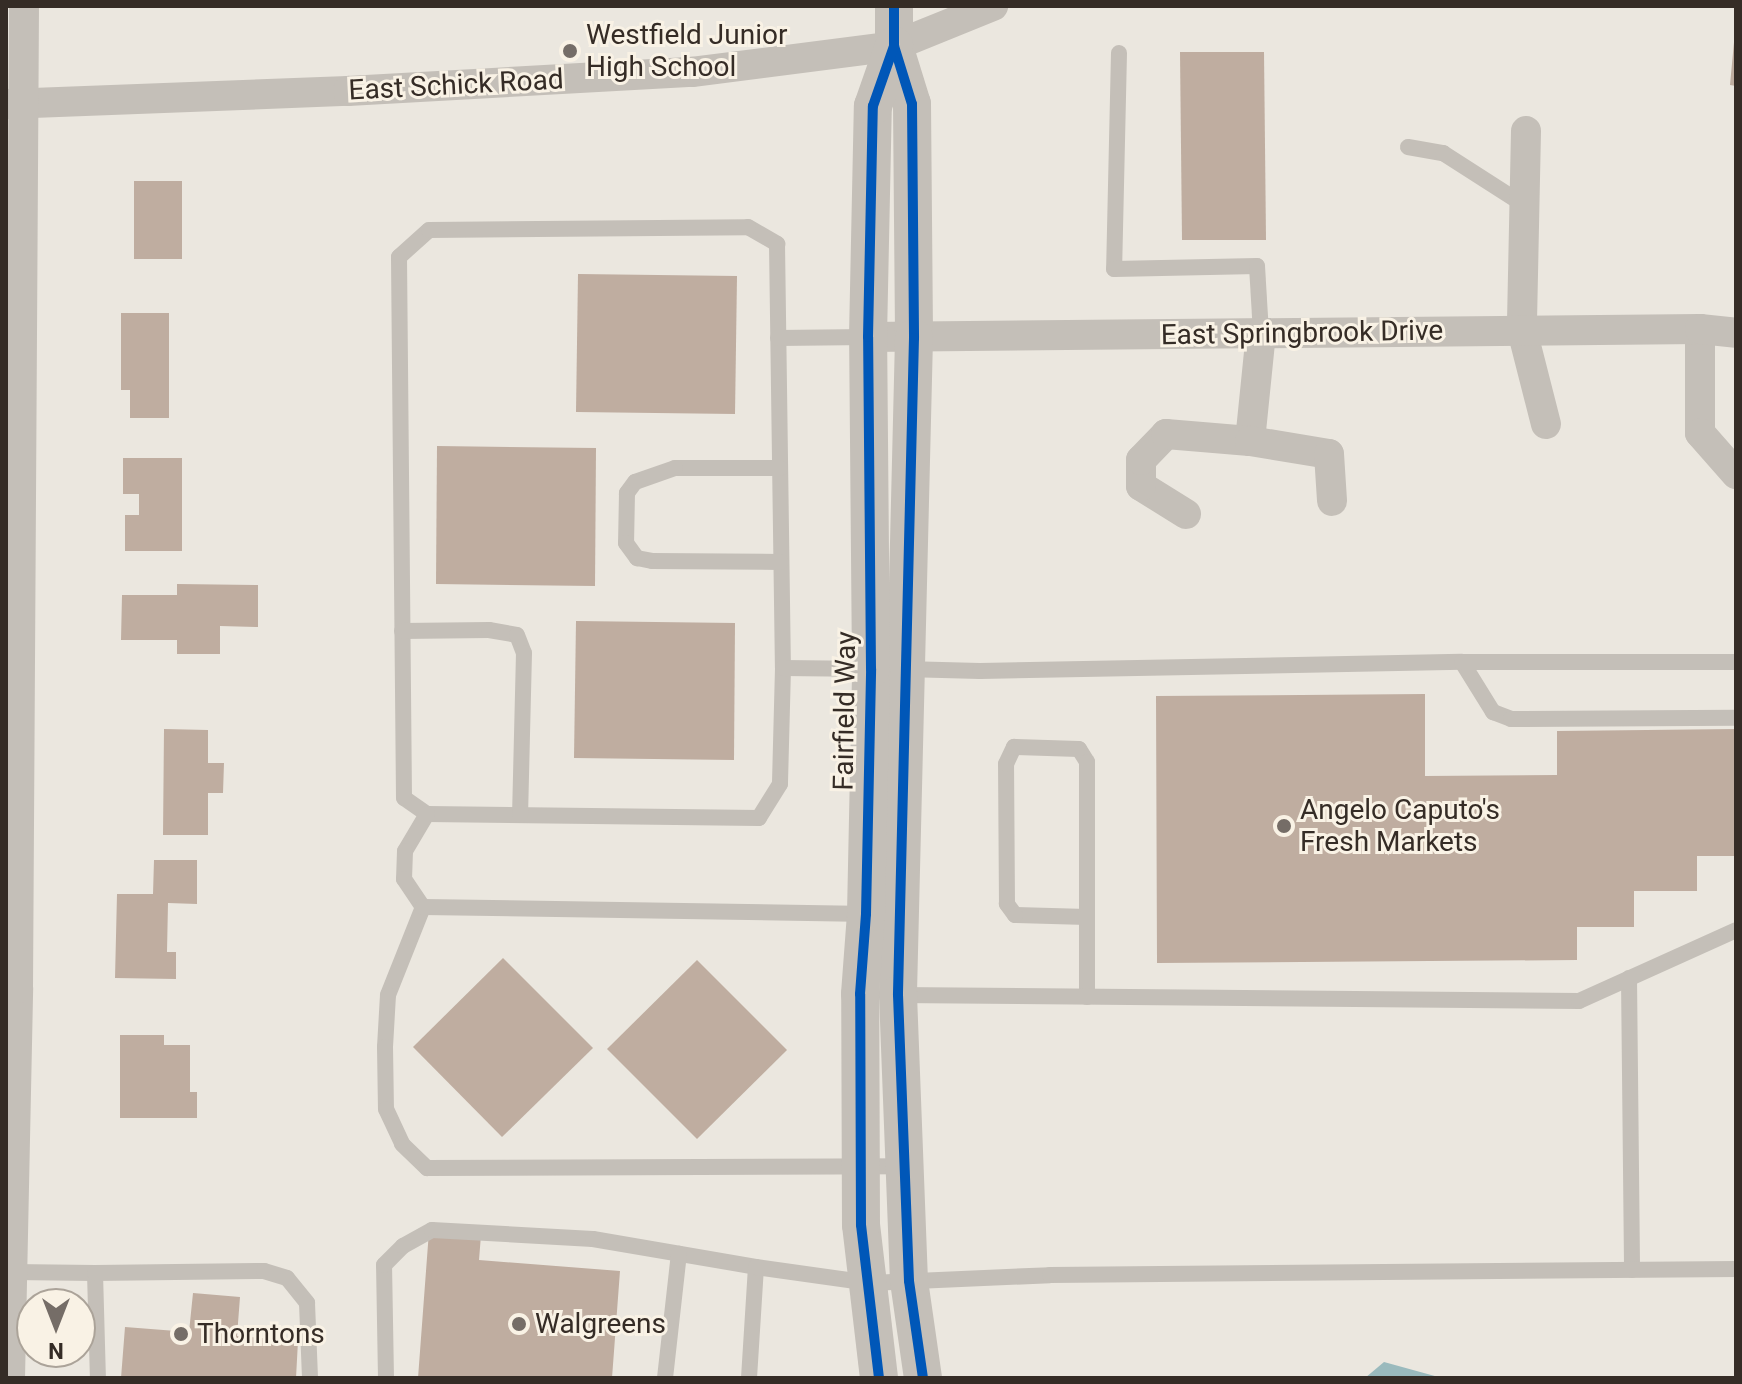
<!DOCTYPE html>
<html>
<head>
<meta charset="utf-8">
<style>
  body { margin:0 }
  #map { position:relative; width:1742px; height:1384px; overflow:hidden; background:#ebe7df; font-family:Roboto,sans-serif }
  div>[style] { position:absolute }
  .water>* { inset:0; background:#9ababd }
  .building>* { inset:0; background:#bfada0 }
  .service>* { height:16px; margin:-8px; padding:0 8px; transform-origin:8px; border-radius:8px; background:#c4bfb8 }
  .minor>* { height:30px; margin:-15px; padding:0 15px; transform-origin:15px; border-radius:15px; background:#c4bfb8 }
  .tertiary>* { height:38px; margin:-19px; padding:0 19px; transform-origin:19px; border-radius:19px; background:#c4bfb8 }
  .cycleway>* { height:10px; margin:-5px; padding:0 5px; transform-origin:5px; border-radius:5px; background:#0057b8 }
  .dots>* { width:22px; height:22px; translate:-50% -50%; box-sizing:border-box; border:4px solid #f9f2e5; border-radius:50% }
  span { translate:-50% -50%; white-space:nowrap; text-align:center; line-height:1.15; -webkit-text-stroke:6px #f9f2e5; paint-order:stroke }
  .poi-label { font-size:28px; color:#352c26 }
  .left { translate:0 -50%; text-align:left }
  .street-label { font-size:28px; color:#352c26 }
  .frame { position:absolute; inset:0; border:8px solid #352c26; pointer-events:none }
  .north { position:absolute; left:16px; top:1288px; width:80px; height:80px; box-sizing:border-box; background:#f9f2e5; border:2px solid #aba399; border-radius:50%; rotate:180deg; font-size:22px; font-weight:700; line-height:32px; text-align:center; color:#352c26 }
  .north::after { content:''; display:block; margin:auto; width:28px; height:36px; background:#756d67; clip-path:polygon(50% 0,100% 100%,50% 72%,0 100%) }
</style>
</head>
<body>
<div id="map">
  <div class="water">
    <i style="clip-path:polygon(1384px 1362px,1442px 1378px,1365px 1378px)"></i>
  </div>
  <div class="building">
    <i style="clip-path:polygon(1734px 42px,1736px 42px,1736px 86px,1730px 85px)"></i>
    <i style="clip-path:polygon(1180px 52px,1264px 52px,1266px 240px,1182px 240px)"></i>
    <i style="clip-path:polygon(134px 181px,182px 181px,182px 259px,134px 259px)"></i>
    <i style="clip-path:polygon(578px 274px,737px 276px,735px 414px,576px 412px)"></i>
    <i style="clip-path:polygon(121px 313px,169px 313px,169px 418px,130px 418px,130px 390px,121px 390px)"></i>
    <i style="clip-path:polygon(437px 446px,596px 448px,595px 586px,436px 584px)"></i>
    <i style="clip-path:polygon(123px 458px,182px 458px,182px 551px,125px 551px,125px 515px,139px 515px,139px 494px,123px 494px)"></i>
    <i style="clip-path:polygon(177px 584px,258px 585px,258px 627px,220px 626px,220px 654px,177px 654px,177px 640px,121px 640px,122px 595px,177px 595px)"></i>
    <i style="clip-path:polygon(576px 621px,735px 623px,734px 760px,574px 758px)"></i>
    <i style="clip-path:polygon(1425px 694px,1425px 776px,1557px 775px,1557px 731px,1736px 729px,1736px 856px,1697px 856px,1697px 891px,1634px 891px,1634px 927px,1577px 927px,1577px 960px,1157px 963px,1156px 696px)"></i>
    <i style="clip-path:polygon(164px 729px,208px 730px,208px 763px,224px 763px,223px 793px,208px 793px,208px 835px,163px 835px)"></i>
    <i style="clip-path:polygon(154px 860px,197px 860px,197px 904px,168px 903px,167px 952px,176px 952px,176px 979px,115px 978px,117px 894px,153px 894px)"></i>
    <i style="clip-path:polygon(503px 958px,593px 1048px,502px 1137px,413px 1047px)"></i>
    <i style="clip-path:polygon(697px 960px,787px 1050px,697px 1139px,607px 1049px)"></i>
    <i style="clip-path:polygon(120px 1035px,164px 1035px,164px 1045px,190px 1045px,190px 1092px,197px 1092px,197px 1118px,120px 1118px)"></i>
    <i style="clip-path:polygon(429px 1231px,481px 1235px,479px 1260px,620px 1271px,612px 1378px,418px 1378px)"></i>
    <i style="clip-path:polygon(193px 1293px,240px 1297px,237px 1336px,298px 1341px,296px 1378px,121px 1378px,125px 1327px,189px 1332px)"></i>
  </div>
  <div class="service">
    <i style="left:1119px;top:53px;width:216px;rotate:91.3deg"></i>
    <i style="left:1114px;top:269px;width:143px;rotate:-1.2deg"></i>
    <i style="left:1257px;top:266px;width:67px;rotate:86.6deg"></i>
    <i style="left:1408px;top:147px;width:36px;rotate:10deg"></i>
    <i style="left:1443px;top:153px;width:96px;rotate:32.7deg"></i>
    <i style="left:748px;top:227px;width:34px;rotate:30deg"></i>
    <i style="left:777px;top:244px;width:424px;rotate:89.2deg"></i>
    <i style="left:783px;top:668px;width:116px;rotate:91.5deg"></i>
    <i style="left:780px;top:784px;width:40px;rotate:122deg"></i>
    <i style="left:759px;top:818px;width:332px;rotate:-179.3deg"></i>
    <i style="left:427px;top:814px;width:28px;rotate:-145deg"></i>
    <i style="left:404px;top:798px;width:541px;rotate:-90.53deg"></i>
    <i style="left:399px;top:257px;width:40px;rotate:-42deg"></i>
    <i style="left:429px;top:230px;width:319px;rotate:-0.5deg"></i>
    <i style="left:778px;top:338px;width:90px;rotate:-0.6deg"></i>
    <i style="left:780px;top:468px;width:105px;rotate:180deg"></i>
    <i style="left:675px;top:468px;width:42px;rotate:160.7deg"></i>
    <i style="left:635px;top:482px;width:14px;rotate:126deg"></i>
    <i style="left:627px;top:493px;width:50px;rotate:91.1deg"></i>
    <i style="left:626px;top:543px;width:19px;rotate:54deg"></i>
    <i style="left:637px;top:558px;width:15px;rotate:11deg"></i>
    <i style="left:652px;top:561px;width:129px;rotate:0.4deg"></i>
    <i style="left:402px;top:631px;width:87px;rotate:-0.7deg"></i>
    <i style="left:489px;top:630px;width:28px;rotate:10deg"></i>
    <i style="left:517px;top:635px;width:19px;rotate:69deg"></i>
    <i style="left:524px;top:653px;width:162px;rotate:91.4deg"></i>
    <i style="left:1462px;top:662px;width:59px;rotate:58.2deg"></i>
    <i style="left:1493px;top:712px;width:19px;rotate:21deg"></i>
    <i style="left:1511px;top:719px;width:225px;rotate:-0.3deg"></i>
    <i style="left:783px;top:668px;width:90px;rotate:0.6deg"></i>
    <i style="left:904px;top:669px;width:76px;rotate:1.5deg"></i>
    <i style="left:980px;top:671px;width:482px;rotate:-1.1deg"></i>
    <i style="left:1462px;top:662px;width:274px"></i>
    <i style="left:427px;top:814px;width:43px;rotate:120.7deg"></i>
    <i style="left:405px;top:851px;width:28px;rotate:92deg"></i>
    <i style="left:404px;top:879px;width:34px;rotate:56deg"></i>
    <i style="left:423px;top:907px;width:95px;rotate:111.7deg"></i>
    <i style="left:388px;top:995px;width:52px;rotate:93.3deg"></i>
    <i style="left:385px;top:1047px;width:62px;rotate:89.1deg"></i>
    <i style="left:386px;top:1109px;width:38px;rotate:65deg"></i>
    <i style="left:402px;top:1144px;width:35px;rotate:44deg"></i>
    <i style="left:427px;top:1168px;width:479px;rotate:-0.2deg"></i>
    <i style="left:423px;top:907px;width:446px;rotate:0.9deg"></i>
    <i style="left:1087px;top:917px;width:72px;rotate:-178.4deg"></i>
    <i style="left:1015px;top:915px;width:14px;rotate:-126deg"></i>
    <i style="left:1007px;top:904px;width:140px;rotate:-90.4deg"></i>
    <i style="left:1006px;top:764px;width:19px;rotate:-65deg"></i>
    <i style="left:1014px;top:747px;width:65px;rotate:1.8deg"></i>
    <i style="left:1079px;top:749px;width:15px;rotate:58deg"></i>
    <i style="left:1087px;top:762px;width:235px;rotate:90deg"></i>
    <i style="left:1629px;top:978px;width:292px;rotate:89.4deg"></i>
    <i style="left:897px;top:995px;width:682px;rotate:0.5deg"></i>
    <i style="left:1579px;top:1001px;width:172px;rotate:-24.3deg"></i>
    <i style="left:12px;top:1272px;width:83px;rotate:0.7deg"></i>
    <i style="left:95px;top:1273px;width:105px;rotate:88.4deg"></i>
    <i style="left:95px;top:1273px;width:169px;rotate:-0.7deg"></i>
    <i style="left:264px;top:1271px;width:24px;rotate:17deg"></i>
    <i style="left:287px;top:1278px;width:32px;rotate:51deg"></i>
    <i style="left:307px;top:1303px;width:75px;rotate:87.7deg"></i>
    <i style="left:386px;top:1378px;width:113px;rotate:-91deg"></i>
    <i style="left:384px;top:1265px;width:27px;rotate:-45deg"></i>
    <i style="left:403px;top:1246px;width:33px;rotate:-29deg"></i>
    <i style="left:432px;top:1230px;width:161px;rotate:3.2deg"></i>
    <i style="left:593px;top:1239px;width:165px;rotate:9.7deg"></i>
    <i style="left:665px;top:1378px;width:125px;rotate:-83.6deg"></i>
    <i style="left:749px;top:1378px;width:111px;rotate:-86.4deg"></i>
    <i style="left:756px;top:1267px;width:115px;rotate:8deg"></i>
    <i style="left:870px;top:1283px;width:180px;rotate:-2.5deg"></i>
    <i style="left:1050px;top:1275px;width:686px;rotate:-0.5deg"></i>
  </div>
  <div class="minor">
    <i style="left:6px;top:104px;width:342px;rotate:-2.2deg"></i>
    <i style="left:348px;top:91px;width:345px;rotate:-3.2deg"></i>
    <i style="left:692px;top:72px;width:204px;rotate:-7.3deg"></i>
    <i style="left:894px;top:46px;width:107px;rotate:-22deg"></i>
    <i style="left:1526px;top:131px;width:199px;rotate:91.2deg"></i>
    <i style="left:1522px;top:330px;width:97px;rotate:75.7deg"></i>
    <i style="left:1700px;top:329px;width:104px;rotate:90deg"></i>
    <i style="left:1700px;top:433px;width:55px;rotate:48.7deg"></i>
    <i style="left:868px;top:337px;width:832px;rotate:-0.55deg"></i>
    <i style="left:1700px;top:329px;width:36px;rotate:6deg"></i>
    <i style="left:1250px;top:441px;width:109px;rotate:-84.2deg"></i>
    <i style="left:1186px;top:514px;width:53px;rotate:-148.1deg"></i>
    <i style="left:1141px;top:486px;width:26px;rotate:-90deg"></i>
    <i style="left:1141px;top:460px;width:36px;rotate:-46deg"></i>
    <i style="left:1166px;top:434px;width:84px;rotate:4.8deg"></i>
    <i style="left:1250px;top:441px;width:80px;rotate:9.3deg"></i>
    <i style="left:1329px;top:454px;width:47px;rotate:86.3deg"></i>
    <i style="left:10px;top:1378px;width:390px;rotate:-88.8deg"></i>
    <i style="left:18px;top:988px;width:982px;rotate:-89.65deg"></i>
  </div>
  <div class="tertiary">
    <i style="left:894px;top:6px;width:40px;rotate:90deg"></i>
    <i style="left:894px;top:46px;width:61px;rotate:72.8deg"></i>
    <i style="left:912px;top:104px;width:234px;rotate:89.5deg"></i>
    <i style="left:914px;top:338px;width:657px;rotate:91.4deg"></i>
    <i style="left:898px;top:995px;width:286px;rotate:87.8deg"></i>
    <i style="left:909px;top:1281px;width:98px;rotate:81.8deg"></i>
    <i style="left:879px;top:1378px;width:154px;rotate:-96.7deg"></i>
    <i style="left:861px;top:1225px;width:231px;rotate:-90.2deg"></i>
    <i style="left:860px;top:994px;width:80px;rotate:-85.7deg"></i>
    <i style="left:866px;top:914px;width:245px;rotate:-88.8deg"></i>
    <i style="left:871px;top:669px;width:332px;rotate:-90.5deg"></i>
    <i style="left:868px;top:337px;width:231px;rotate:-88.8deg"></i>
    <i style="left:873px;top:106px;width:64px;rotate:-70.7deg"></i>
  </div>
  <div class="cycleway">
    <i style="left:894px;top:6px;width:40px;rotate:90deg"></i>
    <i style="left:894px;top:46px;width:61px;rotate:72.8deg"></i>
    <i style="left:912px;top:104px;width:234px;rotate:89.5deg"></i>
    <i style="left:914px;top:338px;width:657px;rotate:91.4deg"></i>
    <i style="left:898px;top:995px;width:286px;rotate:87.8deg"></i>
    <i style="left:909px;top:1281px;width:98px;rotate:81.8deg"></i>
    <i style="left:879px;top:1378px;width:154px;rotate:-96.7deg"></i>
    <i style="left:861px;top:1225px;width:231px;rotate:-90.2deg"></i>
    <i style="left:860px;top:994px;width:80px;rotate:-85.7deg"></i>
    <i style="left:866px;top:914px;width:245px;rotate:-88.8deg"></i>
    <i style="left:871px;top:669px;width:332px;rotate:-90.5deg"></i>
    <i style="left:868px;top:337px;width:231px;rotate:-88.8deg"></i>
    <i style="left:873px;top:106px;width:64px;rotate:-70.7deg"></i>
  </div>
  <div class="dots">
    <i style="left:570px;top:51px;background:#756d67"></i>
    <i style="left:1284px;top:826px;background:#756d67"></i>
    <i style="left:519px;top:1324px;background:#756d67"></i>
    <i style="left:181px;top:1334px;background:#756d67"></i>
  </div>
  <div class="poi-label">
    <span class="left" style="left:586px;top:51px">Westfield Junior<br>High School</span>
    <span class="left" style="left:1300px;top:826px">Angelo Caputo's<br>Fresh Markets</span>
    <span class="left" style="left:535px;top:1324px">Walgreens</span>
    <span class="left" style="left:197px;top:1334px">Thorntons</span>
  </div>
  <div class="street-label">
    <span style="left:456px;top:85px;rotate:-3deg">East Schick Road</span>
    <span style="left:1302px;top:333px;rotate:-1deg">East Springbrook Drive</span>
    <span style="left:845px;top:711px;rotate:-89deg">Fairfield Way</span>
  </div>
  <div class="frame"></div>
  <div class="north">N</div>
</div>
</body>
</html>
